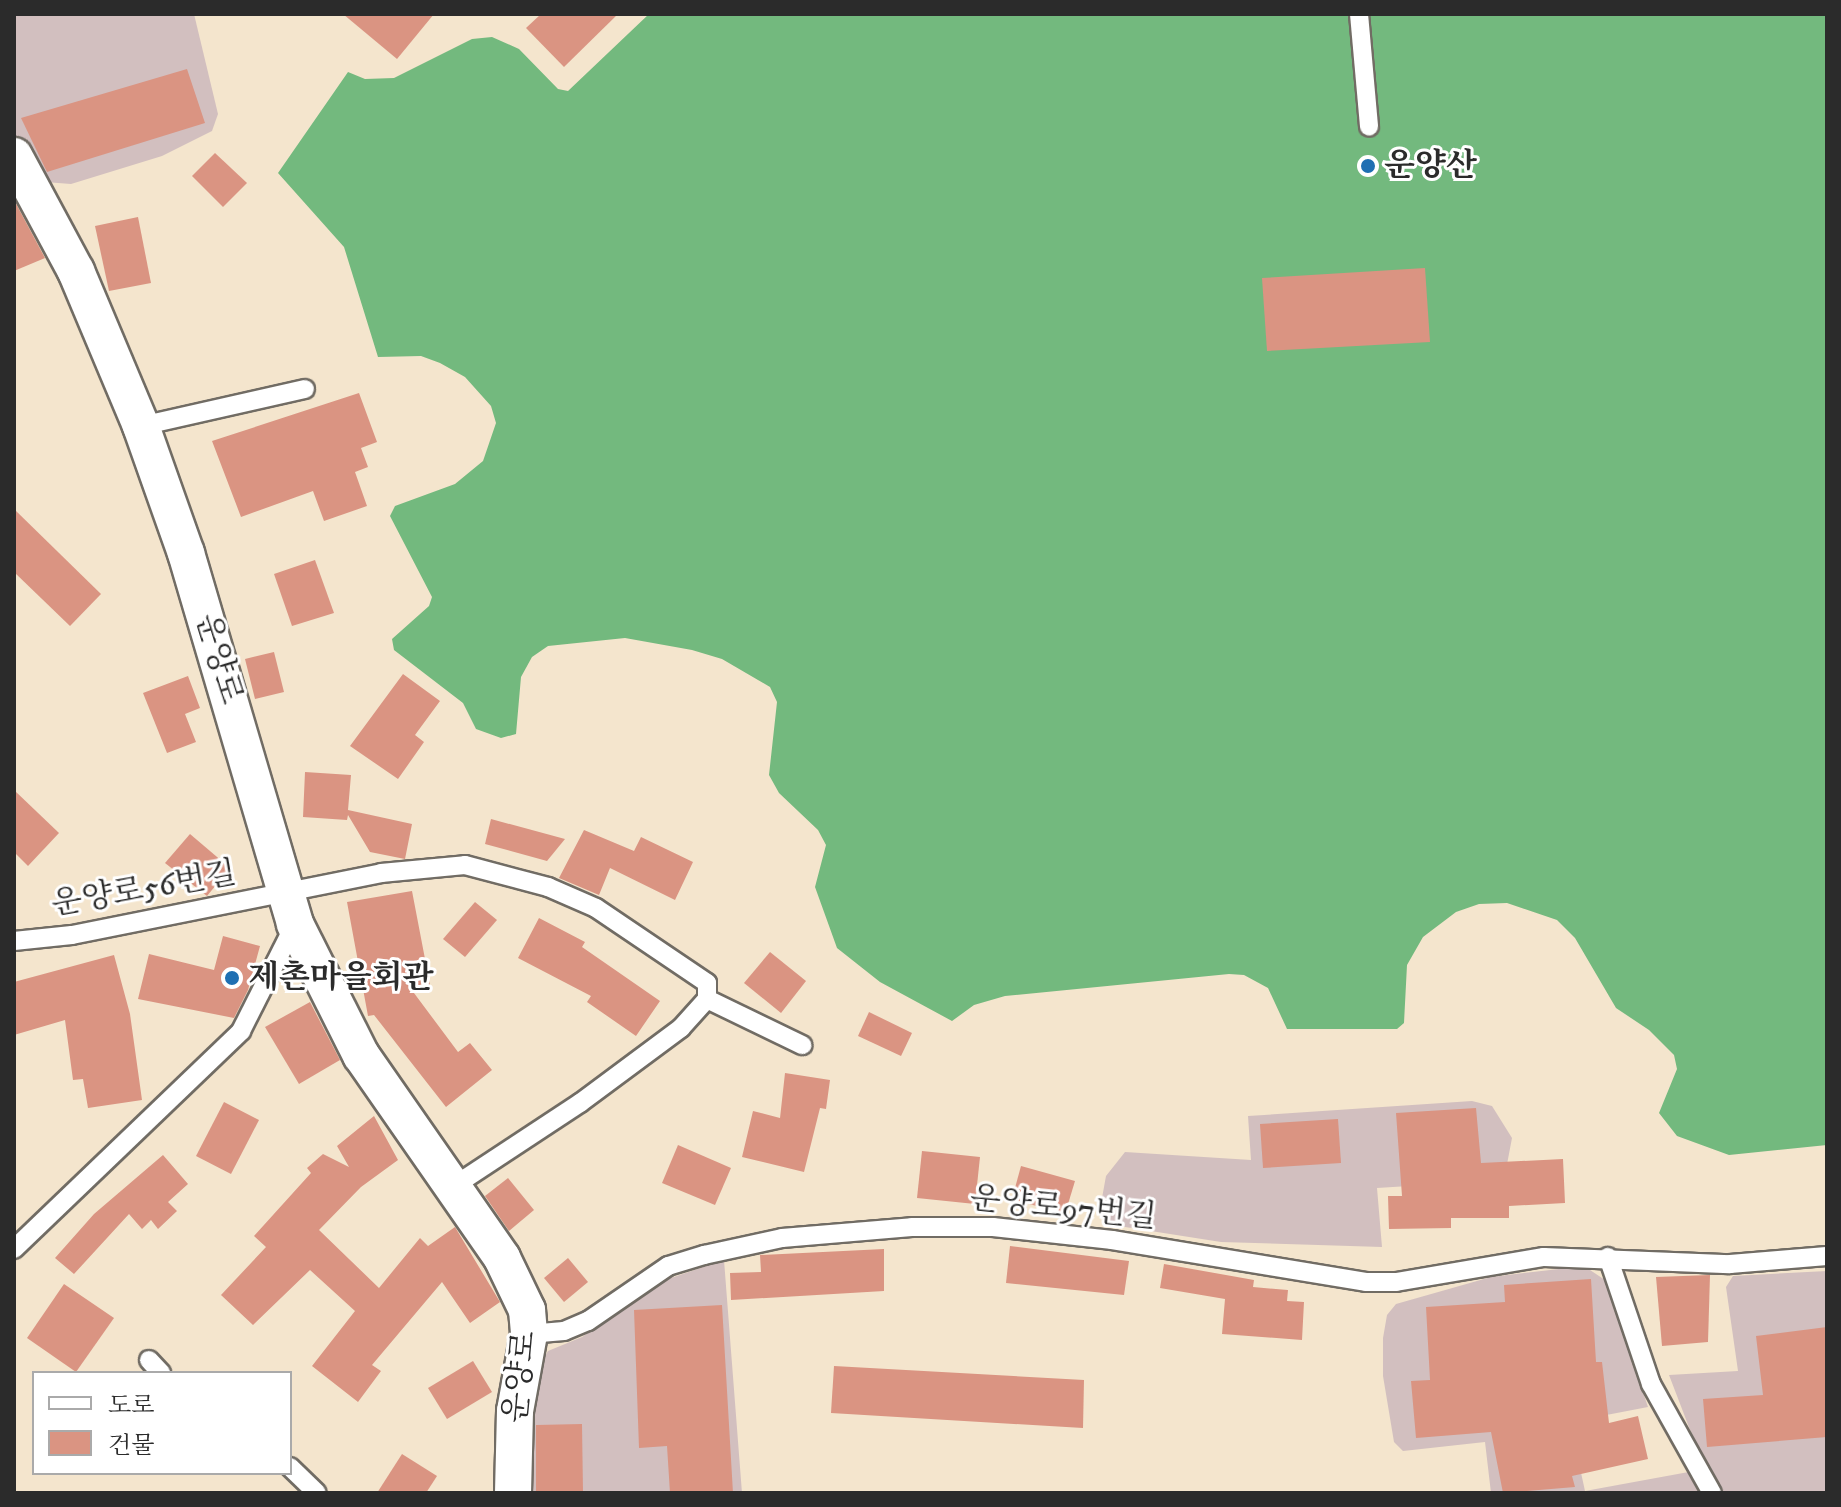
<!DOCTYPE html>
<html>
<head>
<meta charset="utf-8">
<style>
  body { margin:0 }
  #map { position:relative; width:1841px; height:1507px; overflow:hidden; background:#f4e5cd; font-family:"IM FELL DW Pica","Noto Serif KR",serif }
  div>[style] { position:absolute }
  .industrial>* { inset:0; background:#d2bfbf }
  .forest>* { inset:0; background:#73b97e }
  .building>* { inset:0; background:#da9482 }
  .roads { filter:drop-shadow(2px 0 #716c64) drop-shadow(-2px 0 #716c64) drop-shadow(0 2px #716c64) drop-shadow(0 -2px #716c64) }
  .lane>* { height:18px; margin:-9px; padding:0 9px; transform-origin:9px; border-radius:9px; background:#fff }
  .street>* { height:36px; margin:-18px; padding:0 18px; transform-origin:18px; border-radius:18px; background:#fff }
  .dots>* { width:22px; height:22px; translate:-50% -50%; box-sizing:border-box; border:4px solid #fff; border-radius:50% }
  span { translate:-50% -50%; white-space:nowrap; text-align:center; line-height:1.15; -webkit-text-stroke:6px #fff; paint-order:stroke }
  .poi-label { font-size:32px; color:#2b2b2b; font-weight:700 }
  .left { translate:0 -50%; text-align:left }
  .street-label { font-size:32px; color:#2b2b2b }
  .frame { position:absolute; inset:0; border:16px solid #2b2b2b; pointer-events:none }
  .legend { position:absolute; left:32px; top:1371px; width:260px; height:104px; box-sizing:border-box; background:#fff; border:2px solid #aaa; margin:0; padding:10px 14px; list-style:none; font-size:24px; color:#2b2b2b }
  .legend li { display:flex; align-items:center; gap:16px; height:40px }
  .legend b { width:40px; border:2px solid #aaa }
</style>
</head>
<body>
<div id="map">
  <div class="industrial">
    <i style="clip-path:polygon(14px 14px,194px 14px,218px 114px,212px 131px,162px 156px,71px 184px,45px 182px,32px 171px,14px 137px)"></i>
    <i style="clip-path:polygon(1472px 1101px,1492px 1106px,1512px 1138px,1504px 1180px,1377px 1188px,1382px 1247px,1221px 1242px,1106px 1224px,1100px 1209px,1106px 1176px,1125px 1152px,1251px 1160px,1248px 1116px)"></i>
    <i style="clip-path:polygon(724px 1260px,742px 1493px,524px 1493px,538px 1368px,548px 1351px,582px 1337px,665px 1280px)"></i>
    <i style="clip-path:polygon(1584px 1266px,1605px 1280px,1648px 1407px,1570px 1422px,1585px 1491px,1705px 1469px,1669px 1375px,1738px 1371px,1726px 1287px,1733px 1276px,1827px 1271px,1827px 1493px,1491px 1493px,1485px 1442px,1403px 1451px,1394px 1442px,1383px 1376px,1383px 1338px,1387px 1315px,1396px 1304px,1491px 1277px)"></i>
  </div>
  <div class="forest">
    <i style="clip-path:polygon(649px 14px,1827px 14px,1827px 1145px,1729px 1155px,1677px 1136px,1659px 1113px,1677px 1069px,1674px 1055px,1649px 1030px,1616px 1008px,1575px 938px,1557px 920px,1507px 903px,1479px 904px,1456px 912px,1423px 937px,1407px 965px,1404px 1023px,1397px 1029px,1287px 1029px,1268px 988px,1244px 975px,1229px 974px,1005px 996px,974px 1005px,952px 1021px,880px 982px,837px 948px,815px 887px,826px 845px,818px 830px,779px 793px,769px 775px,777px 702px,770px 687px,722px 659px,692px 650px,625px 638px,548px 646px,532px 657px,521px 677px,516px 734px,501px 738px,476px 729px,463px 703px,394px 650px,392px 639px,429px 606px,432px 597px,390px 516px,395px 506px,455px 484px,483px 461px,496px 423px,491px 406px,465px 377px,440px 363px,421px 356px,378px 357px,344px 247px,278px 173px,348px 72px,365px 79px,394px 78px,472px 39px,492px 37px,519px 49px,558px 89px,568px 91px)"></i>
  </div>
  <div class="building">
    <i style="clip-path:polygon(343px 14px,434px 14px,397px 59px)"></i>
    <i style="clip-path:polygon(541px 14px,618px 14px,564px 67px,526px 28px)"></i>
    <i style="clip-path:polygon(187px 69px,205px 123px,47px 172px,21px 118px)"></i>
    <i style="clip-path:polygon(215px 153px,247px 183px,223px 207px,192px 176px)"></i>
    <i style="clip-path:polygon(14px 200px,45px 258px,14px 271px)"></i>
    <i style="clip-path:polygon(138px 217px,151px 283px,109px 291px,95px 226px)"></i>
    <i style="clip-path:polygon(1425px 268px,1430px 342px,1267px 351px,1262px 278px)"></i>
    <i style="clip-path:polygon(359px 393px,377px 442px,361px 448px,368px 467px,355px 472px,367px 506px,324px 521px,313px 491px,241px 517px,212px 441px)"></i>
    <i style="clip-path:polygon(14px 509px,101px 594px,70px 626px,14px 572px)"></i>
    <i style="clip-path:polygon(315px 560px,334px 613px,292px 626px,274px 574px)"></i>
    <i style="clip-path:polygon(274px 652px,284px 692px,255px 699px,245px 659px)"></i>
    <i style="clip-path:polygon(403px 674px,440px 701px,415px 735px,424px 742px,398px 779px,350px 746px)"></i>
    <i style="clip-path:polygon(188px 676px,200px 708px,185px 714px,196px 742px,167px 753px,143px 693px)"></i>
    <i style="clip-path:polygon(305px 772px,351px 775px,348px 810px,412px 824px,405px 859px,370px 852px,348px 815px,347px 820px,303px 817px)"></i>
    <i style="clip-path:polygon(14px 790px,59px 833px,28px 866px,14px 852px)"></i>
    <i style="clip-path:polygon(491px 819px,565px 839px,547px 861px,485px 844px)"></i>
    <i style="clip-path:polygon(584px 830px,634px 851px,641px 837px,693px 862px,675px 900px,610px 868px,599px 895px,559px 878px)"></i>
    <i style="clip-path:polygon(190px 834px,230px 868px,207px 896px,165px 863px)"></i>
    <i style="clip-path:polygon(412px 891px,430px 985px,411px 989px,458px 1052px,470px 1043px,492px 1070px,446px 1107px,374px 1015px,368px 1016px,347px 902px)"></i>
    <i style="clip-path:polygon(475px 902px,497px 920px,465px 957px,443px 939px)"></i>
    <i style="clip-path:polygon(539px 918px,585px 942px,582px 947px,660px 1001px,636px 1036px,587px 1002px,591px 996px,518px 958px)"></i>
    <i style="clip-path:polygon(223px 936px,260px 946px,248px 990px,234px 1018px,138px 999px,149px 954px,214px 970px)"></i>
    <i style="clip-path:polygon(770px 952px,806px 981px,781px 1013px,744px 983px)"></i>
    <i style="clip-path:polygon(114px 955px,130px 1014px,142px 1100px,88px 1108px,83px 1079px,73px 1080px,65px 1020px,14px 1035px,14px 982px)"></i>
    <i style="clip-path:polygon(310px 1002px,340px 1060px,299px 1084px,265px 1027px)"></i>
    <i style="clip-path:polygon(869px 1012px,912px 1033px,901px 1056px,858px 1036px)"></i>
    <i style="clip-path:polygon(785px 1073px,830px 1080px,826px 1109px,820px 1108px,804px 1172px,742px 1157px,753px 1111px,780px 1118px)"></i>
    <i style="clip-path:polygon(224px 1102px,259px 1120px,231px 1174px,196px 1156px)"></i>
    <i style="clip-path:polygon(1476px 1108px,1481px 1163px,1563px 1159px,1565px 1203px,1509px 1206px,1509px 1218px,1451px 1218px,1451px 1228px,1389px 1229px,1388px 1196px,1402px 1196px,1396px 1113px)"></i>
    <i style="clip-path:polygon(374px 1116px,398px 1160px,361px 1187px,319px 1230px,379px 1288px,420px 1238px,428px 1246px,455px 1227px,500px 1302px,470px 1323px,442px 1282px,372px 1365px,381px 1371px,358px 1402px,312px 1366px,355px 1311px,310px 1270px,253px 1325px,221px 1295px,266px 1247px,254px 1236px,311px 1173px,307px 1168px,323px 1154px,349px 1167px,337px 1146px)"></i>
    <i style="clip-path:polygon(1338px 1119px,1341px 1163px,1263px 1168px,1260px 1124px)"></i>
    <i style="clip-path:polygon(678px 1145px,731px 1168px,715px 1205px,662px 1183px)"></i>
    <i style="clip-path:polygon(922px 1151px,980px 1157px,975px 1204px,917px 1198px)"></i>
    <i style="clip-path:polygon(163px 1155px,188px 1184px,168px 1202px,177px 1211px,158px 1229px,151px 1220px,142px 1229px,129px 1214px,74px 1274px,55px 1258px,94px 1214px)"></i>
    <i style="clip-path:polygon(1021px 1166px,1075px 1181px,1065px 1214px,1012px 1199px)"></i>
    <i style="clip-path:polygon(508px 1178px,534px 1210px,509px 1231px,485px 1196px)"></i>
    <i style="clip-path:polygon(1010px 1246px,1129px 1261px,1124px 1295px,1006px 1283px)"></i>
    <i style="clip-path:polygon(884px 1249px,884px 1291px,731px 1300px,730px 1273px,761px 1272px,760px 1255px)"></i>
    <i style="clip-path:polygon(568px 1258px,588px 1282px,564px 1302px,544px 1278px)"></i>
    <i style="clip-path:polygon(1164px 1264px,1254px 1280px,1253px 1287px,1288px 1290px,1287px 1301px,1304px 1302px,1302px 1340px,1222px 1334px,1225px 1299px,1160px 1288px)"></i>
    <i style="clip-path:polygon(1710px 1275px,1708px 1342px,1662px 1346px,1656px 1277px)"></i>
    <i style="clip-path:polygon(1591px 1279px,1596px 1362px,1602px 1362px,1609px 1423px,1638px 1416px,1648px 1459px,1572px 1476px,1575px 1487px,1503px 1493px,1491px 1432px,1416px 1438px,1411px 1381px,1430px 1380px,1426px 1307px,1505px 1302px,1504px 1285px)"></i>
    <i style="clip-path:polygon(64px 1284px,114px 1318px,76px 1372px,27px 1338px)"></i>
    <i style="clip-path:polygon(722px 1305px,733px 1493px,670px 1493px,667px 1446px,639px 1448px,634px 1310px)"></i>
    <i style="clip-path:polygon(1827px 1327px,1827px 1437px,1707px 1447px,1703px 1399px,1763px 1395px,1756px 1336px)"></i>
    <i style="clip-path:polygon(473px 1361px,492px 1392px,447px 1419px,428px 1388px)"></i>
    <i style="clip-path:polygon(834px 1366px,1084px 1380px,1083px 1428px,831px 1413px)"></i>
    <i style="clip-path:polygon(582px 1424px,583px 1493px,536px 1493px,536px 1425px)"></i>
    <i style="clip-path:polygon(402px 1454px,437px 1476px,426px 1493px,377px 1493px)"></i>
  </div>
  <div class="roads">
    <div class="lane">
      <i style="left:1359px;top:14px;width:113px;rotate:84.9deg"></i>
      <i style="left:141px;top:426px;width:168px;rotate:-12.7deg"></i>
      <i style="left:14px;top:941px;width:58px;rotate:-5.9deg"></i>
      <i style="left:72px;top:935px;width:315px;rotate:-11.3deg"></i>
      <i style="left:381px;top:873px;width:84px;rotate:-5.4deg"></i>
      <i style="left:465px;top:865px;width:86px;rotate:14.8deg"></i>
      <i style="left:548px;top:887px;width:52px;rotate:23.6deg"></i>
      <i style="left:596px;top:908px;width:134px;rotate:34deg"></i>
      <i style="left:707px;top:983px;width:16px;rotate:90deg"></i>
      <i style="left:707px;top:999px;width:39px;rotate:132deg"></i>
      <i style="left:681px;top:1028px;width:126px;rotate:143.4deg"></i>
      <i style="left:580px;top:1103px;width:151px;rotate:146.6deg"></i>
      <i style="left:707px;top:999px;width:106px;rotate:25.8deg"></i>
      <i style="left:14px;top:1249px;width:315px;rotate:-43.8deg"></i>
      <i style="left:241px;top:1031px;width:120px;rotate:-63.2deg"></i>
      <i style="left:1608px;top:1257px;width:134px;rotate:71.3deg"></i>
      <i style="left:1651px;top:1384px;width:125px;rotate:60.8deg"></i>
      <i style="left:529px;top:1334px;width:35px;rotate:-5deg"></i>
      <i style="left:564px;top:1331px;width:26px;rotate:-23deg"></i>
      <i style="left:588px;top:1321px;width:97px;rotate:-34.5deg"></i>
      <i style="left:668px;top:1266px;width:38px;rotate:-17deg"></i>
      <i style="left:704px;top:1255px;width:80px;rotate:-12.3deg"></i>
      <i style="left:782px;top:1238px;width:130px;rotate:-4.8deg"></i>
      <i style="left:912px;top:1227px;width:81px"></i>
      <i style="left:993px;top:1227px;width:120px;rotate:6.2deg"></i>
      <i style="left:1112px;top:1240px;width:257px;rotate:9.4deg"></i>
      <i style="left:1366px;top:1282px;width:30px"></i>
      <i style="left:1396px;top:1282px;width:150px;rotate:-9.6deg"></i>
      <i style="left:1544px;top:1257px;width:186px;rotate:2.2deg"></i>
      <i style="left:1730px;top:1264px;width:97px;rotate:-4.7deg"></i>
      <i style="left:149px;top:1360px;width:18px;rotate:47deg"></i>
      <i style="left:290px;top:1467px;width:37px;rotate:44deg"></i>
    </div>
    <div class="street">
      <i style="left:14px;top:156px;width:131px;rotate:61.7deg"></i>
      <i style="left:76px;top:271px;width:168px;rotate:67.2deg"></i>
      <i style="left:141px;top:426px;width:135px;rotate:70.5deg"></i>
      <i style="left:186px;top:553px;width:387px;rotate:73.6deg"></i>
      <i style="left:295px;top:924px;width:147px;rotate:63.3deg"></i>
      <i style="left:361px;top:1055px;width:247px;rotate:55.2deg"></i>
      <i style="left:502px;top:1258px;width:58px;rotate:64.3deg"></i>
      <i style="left:527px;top:1310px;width:24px;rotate:85deg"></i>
      <i style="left:529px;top:1334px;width:78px;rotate:100.3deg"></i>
      <i style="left:515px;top:1411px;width:82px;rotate:91.4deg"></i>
    </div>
  </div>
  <div class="dots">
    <i style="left:1368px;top:166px;background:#1f6fb2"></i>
    <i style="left:232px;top:978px;background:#1f6fb2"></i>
  </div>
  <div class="poi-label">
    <span class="left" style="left:1384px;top:166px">운양산</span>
    <span class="left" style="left:248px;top:978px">제촌마을회관</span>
  </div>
  <div class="street-label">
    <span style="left:218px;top:659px;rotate:73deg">운양로</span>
    <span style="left:144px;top:890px;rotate:-10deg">운양로56번길</span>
    <span style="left:1063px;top:1209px;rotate:6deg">운양로97번길</span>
    <span style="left:521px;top:1377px;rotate:-84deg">운양로</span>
  </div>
  <div class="frame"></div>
  <ul class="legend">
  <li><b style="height:10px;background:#fff"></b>도로</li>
  <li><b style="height:22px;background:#da9482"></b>건물</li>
  </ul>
</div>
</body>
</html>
